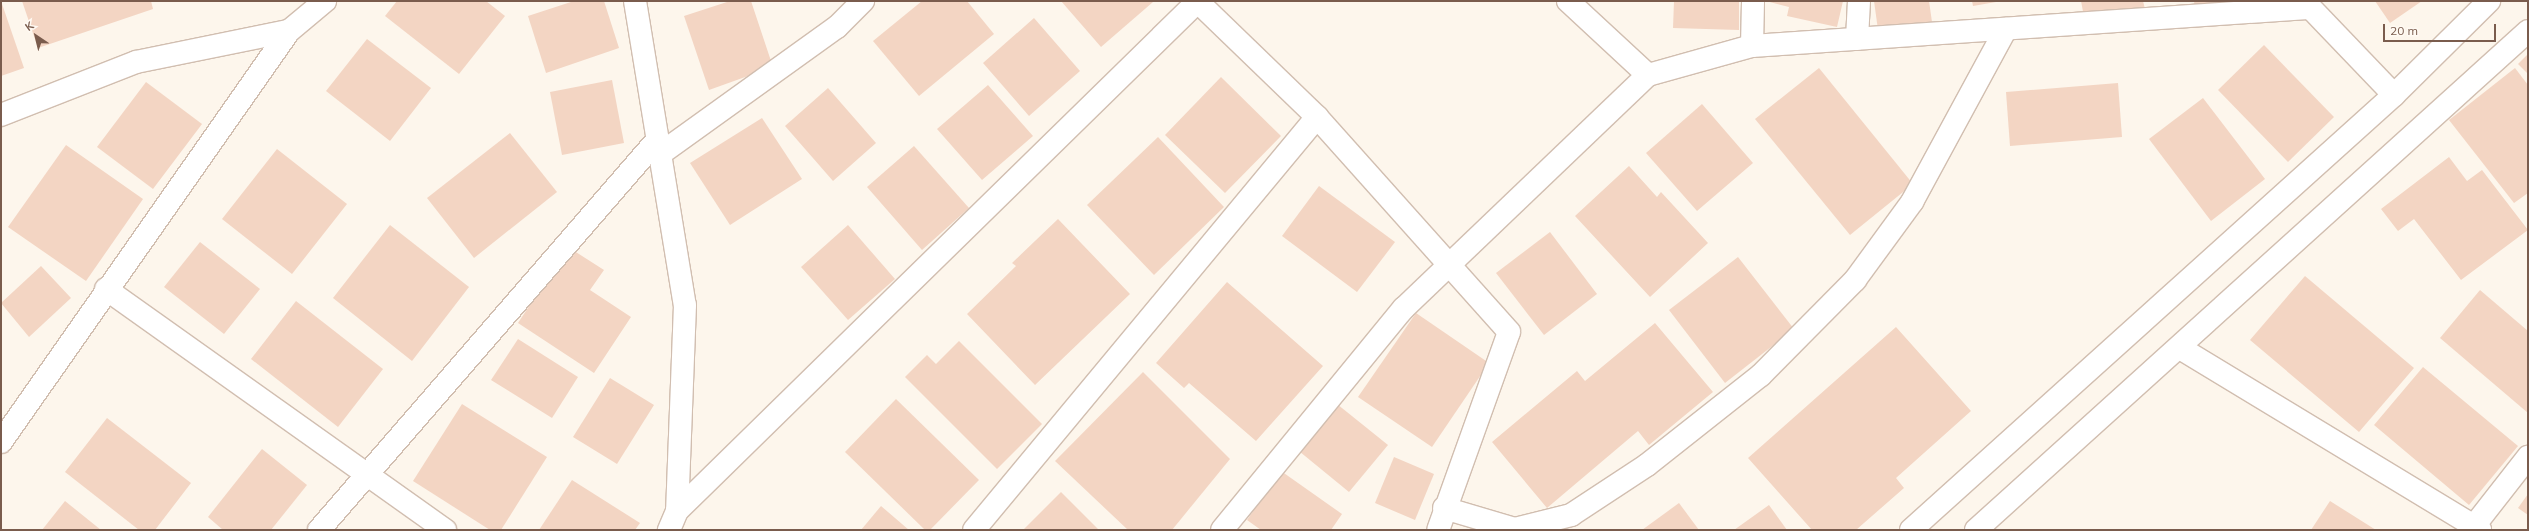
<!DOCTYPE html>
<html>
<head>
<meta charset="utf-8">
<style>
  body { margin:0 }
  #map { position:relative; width:2529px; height:531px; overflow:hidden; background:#fdf6ec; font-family:Mulish,sans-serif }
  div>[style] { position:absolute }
  .building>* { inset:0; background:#f3d5c3 }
  .roads { filter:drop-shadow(1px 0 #d1beb0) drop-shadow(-1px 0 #d1beb0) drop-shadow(0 1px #d1beb0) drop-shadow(0 -1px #d1beb0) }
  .street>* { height:22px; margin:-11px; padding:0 11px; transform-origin:11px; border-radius:11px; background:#fff }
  span { translate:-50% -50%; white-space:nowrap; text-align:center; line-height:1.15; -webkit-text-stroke:3px #fffaf3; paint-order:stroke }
  .frame { position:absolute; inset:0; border:2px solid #7a5c4d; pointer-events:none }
  .north { position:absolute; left:16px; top:16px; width:40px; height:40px; -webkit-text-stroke:3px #fffaf3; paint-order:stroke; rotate:325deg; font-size:11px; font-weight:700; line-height:16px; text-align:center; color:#7a5c4d }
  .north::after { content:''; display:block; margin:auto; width:14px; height:18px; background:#7a5c4d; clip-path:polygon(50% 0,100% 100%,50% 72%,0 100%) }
  .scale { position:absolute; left:2383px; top:24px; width:113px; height:18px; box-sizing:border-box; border:2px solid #7a5c4d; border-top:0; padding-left:5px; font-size:12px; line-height:14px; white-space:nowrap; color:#7a5c4d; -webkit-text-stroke:3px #fffaf3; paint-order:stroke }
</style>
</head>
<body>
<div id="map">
  <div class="building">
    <i style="clip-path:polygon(1px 1px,24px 68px,1px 76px)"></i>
    <i style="clip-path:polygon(22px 1px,151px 1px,153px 9px,38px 48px)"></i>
    <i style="clip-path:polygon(397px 1px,486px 1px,505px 16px,459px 74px,385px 16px)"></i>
    <i style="clip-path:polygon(574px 1px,604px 1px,619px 48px,546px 73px,528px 16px)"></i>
    <i style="clip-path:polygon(730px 1px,751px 1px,773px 67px,709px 90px,684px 16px)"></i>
    <i style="clip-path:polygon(922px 1px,967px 1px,994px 34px,919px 96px,873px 41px)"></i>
    <i style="clip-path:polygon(1061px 1px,1151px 1px,1153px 2px,1101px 47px)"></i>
    <i style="clip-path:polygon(1674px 1px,1739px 1px,1739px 30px,1673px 28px)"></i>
    <i style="clip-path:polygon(1766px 1px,1843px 1px,1837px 27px,1787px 16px,1789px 7px)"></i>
    <i style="clip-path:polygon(1874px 1px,1929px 1px,1932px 22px,1878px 30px)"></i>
    <i style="clip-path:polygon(1972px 1px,1996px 1px,1996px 2px,1973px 6px)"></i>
    <i style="clip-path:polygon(2081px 1px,2143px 1px,2145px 9px,2085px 22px)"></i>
    <i style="clip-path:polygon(2194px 1px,2272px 1px,2195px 10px)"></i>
    <i style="clip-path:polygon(2375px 1px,2422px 1px,2390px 23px)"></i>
    <i style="clip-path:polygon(1034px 18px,1080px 71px,1029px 116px,983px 63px)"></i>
    <i style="clip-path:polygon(367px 39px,431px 88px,390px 141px,326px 91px)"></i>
    <i style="clip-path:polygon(2264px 45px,2334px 117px,2288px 162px,2218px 90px)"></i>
    <i style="clip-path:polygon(2528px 54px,2528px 74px,2518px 64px)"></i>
    <i style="clip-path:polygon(1819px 68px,1913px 184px,1850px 235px,1755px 119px)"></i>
    <i style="clip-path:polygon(2515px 68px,2528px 85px,2528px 193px,2514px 203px,2449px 120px)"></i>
    <i style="clip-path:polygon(1221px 77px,1281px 136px,1225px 193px,1165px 135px)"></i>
    <i style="clip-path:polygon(612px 80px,624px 143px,562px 155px,550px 92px)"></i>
    <i style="clip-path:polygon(146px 82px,202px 124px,153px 189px,97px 147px)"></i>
    <i style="clip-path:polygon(2118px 83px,2122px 137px,2010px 146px,2006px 92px)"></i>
    <i style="clip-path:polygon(988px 85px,1033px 136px,982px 180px,937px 129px)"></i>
    <i style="clip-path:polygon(828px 88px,876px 143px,833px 181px,785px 126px)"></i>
    <i style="clip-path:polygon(2203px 98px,2265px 179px,2211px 221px,2149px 139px)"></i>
    <i style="clip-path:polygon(1702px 104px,1753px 163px,1697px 211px,1646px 153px)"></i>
    <i style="clip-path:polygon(762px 118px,802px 179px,730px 225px,690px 163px)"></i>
    <i style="clip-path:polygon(510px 133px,557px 192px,474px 258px,427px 198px)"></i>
    <i style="clip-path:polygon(1158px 137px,1224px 207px,1154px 275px,1087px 205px)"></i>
    <i style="clip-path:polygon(66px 145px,143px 199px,86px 281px,8px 227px)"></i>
    <i style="clip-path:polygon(914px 146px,969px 208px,922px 250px,867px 187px)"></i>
    <i style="clip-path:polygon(277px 149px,347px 204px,292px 274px,222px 219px)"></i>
    <i style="clip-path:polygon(2449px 157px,2467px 181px,2482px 170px,2528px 230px,2461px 280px,2414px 219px,2398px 231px,2381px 209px)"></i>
    <i style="clip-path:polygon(1629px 166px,1657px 197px,1661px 192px,1708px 243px,1650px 297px,1575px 216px)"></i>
    <i style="clip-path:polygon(1319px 186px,1395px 242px,1357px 292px,1282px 236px)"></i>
    <i style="clip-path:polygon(1058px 219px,1130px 294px,1035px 385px,967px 314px,1016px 266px,1012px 263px)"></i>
    <i style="clip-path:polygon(390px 225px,469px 287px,412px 361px,333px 298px)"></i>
    <i style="clip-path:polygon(848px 225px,895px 279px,848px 320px,801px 267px)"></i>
    <i style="clip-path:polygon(1550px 232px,1597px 294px,1544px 335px,1496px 273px)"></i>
    <i style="clip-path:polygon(200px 242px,260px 289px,224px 334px,164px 287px)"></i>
    <i style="clip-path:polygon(568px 247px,604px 270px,590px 290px,631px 317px,594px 373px,518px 323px)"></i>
    <i style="clip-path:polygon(1738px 257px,1794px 329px,1725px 383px,1669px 310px)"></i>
    <i style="clip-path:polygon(41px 266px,71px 298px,29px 337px,1px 303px)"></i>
    <i style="clip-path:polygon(2305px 276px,2414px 368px,2359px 432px,2250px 340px)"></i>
    <i style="clip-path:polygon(1227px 282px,1323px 366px,1256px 441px,1189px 383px,1184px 388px,1156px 363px)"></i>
    <i style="clip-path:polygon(2480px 290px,2528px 331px,2528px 413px,2440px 338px)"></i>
    <i style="clip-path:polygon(296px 301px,383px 369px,338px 427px,251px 359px)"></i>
    <i style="clip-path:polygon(1416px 313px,1489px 363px,1432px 447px,1358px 397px)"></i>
    <i style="clip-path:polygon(1655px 323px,1713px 392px,1649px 445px,1638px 431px,1547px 508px,1492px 442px,1577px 371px,1585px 381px)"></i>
    <i style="clip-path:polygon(1896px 327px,1971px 411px,1896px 478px,1904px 488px,1856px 530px,1812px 530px,1748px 458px)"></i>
    <i style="clip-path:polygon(518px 339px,578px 377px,552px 418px,491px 380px)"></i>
    <i style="clip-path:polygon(959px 341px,1042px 424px,997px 469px,905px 377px,927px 355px,936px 364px)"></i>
    <i style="clip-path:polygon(2423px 367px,2518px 446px,2469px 505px,2374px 425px)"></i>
    <i style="clip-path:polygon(1143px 372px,1230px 459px,1172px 530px,1128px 530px,1055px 461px)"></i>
    <i style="clip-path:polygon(610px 378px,654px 405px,617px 464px,573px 437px)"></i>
    <i style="clip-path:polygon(896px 399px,979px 480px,930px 530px,925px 530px,845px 452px)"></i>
    <i style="clip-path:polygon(1332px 400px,1388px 445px,1349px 492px,1294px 447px)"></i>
    <i style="clip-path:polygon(462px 404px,547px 457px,501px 530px,490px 530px,413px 481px)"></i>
    <i style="clip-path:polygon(107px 418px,191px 483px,155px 530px,139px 530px,65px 472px)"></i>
    <i style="clip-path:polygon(262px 449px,307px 485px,271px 530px,223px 530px,208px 517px)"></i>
    <i style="clip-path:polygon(1394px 457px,1434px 474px,1415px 520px,1375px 503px)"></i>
    <i style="clip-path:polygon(1281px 471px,1342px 514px,1331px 530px,1261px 530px,1247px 520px)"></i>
    <i style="clip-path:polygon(572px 480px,640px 523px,635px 530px,539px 530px)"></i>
    <i style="clip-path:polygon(1061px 492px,1099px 530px,1023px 530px)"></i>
    <i style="clip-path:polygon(2528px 494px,2528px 515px,2518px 508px)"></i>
    <i style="clip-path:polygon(65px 501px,101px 530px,42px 530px)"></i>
    <i style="clip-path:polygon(2330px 501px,2376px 530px,2311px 530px)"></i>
    <i style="clip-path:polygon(1679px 503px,1699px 530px,1642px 530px)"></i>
    <i style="clip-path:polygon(1769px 505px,1787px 530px,1734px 530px)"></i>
    <i style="clip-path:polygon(881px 506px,909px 530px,861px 530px)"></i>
  </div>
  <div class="roads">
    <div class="street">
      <i style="left:635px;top:1px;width:308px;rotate:80.7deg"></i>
      <i style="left:685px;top:305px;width:206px;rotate:92.2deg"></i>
      <i style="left:677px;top:511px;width:21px;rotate:113deg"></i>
      <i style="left:1197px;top:1px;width:167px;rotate:44deg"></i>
      <i style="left:1317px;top:117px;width:288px;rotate:48.2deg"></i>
      <i style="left:1509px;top:332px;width:210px;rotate:109.7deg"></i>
      <i style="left:1568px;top:1px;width:109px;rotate:42.8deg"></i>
      <i style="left:1648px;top:75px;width:108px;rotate:-15.6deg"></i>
      <i style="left:1752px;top:46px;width:557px;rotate:-3.91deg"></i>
      <i style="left:2304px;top:1px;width:130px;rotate:46.2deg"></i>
      <i style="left:1857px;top:39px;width:38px;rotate:-87deg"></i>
      <i style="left:1752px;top:46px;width:45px;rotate:-88.7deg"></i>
      <i style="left:1px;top:115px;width:145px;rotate:-21.4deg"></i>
      <i style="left:136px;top:62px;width:156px;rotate:-11.5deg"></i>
      <i style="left:289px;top:31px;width:47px;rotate:-39.8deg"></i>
      <i style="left:660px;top:154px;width:218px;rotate:-35.7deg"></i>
      <i style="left:837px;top:27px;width:37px;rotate:-45deg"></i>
      <i style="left:106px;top:289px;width:416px;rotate:35.4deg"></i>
      <i style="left:2180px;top:348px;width:351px;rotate:31.2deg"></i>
      <i style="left:1px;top:442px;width:502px;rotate:-54.98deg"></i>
      <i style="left:1444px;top:508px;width:74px;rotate:16.5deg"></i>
      <i style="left:1515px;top:529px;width:58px;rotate:-14deg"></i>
      <i style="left:1571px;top:515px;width:91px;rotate:-33.3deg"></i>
      <i style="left:1647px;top:465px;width:145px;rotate:-38.3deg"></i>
      <i style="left:1761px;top:375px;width:134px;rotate:-45.3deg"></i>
      <i style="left:1855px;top:280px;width:97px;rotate:-53.8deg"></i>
      <i style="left:1912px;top:202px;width:197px;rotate:-61.5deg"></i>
      <i style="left:677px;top:511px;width:729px;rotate:-44.39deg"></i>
      <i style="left:2474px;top:526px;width:88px;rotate:-52deg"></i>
      <i style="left:319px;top:530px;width:517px;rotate:-49.07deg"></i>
      <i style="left:974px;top:530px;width:537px;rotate:-50.29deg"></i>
      <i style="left:1222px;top:530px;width:287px;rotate:-50.7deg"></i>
      <i style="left:1404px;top:308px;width:337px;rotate:-43.7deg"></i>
      <i style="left:1911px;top:530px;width:650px;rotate:-42.01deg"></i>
      <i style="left:2394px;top:95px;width:134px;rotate:-44.7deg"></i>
      <i style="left:1976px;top:530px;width:744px;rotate:-42.11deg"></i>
    </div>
  </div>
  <div class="frame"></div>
  <div class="north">K</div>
  <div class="scale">20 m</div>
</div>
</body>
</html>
